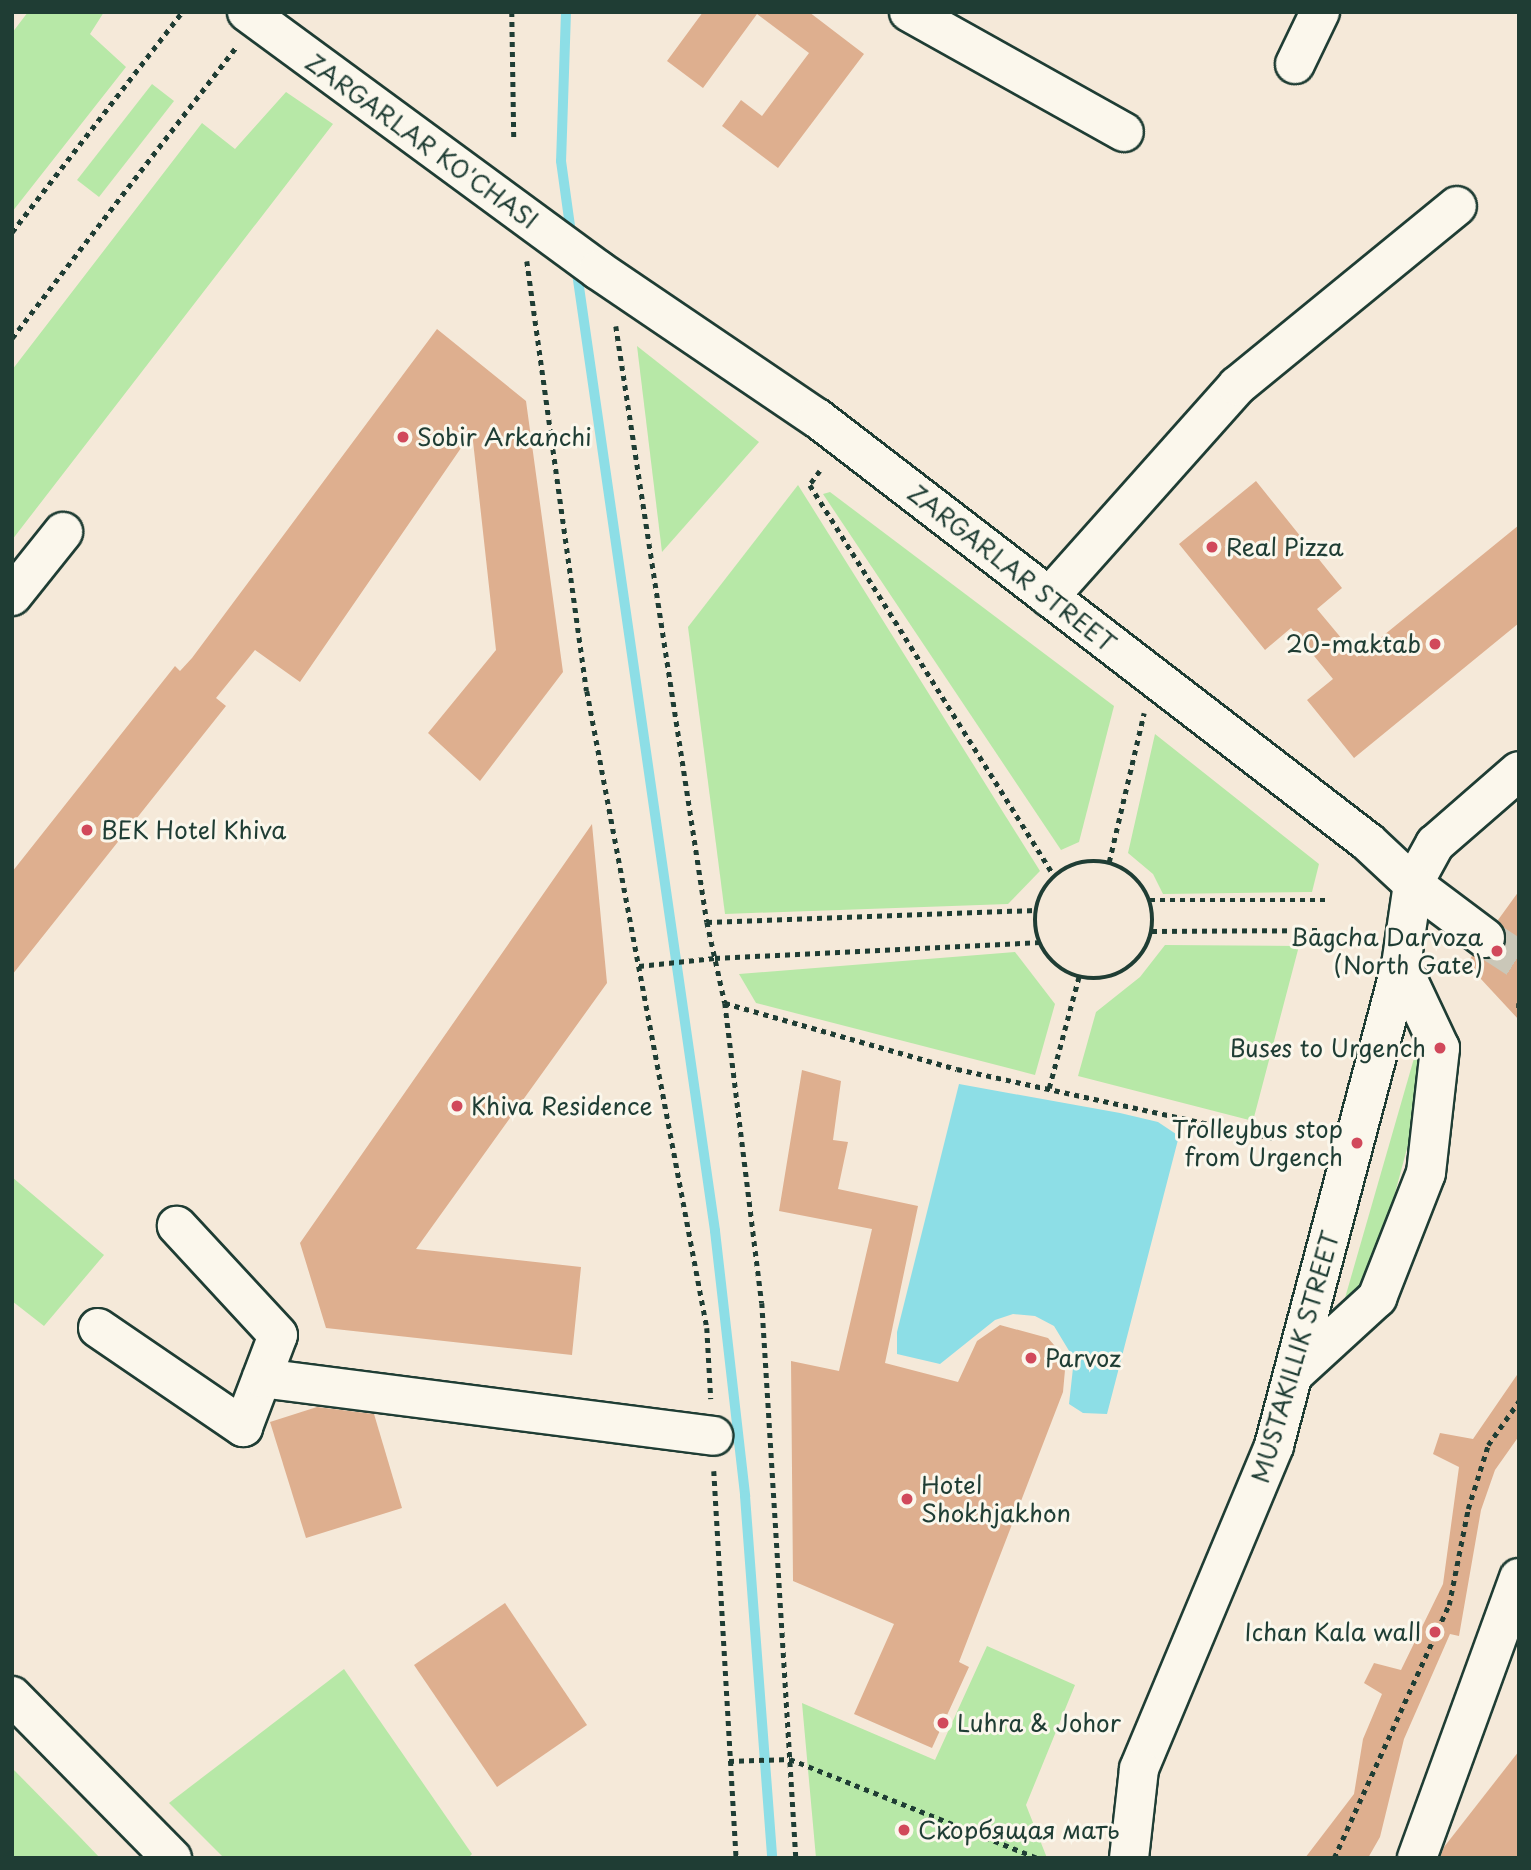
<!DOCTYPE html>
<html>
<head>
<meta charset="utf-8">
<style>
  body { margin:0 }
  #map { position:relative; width:1531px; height:1870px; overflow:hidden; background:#f5e9d9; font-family:"Playpen Sans",sans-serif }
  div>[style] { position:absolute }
  .green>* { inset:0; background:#b7e8a7 }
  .water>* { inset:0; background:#8ddee6 }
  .stream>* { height:10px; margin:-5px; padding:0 5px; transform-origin:5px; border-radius:5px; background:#8ddee6 }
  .building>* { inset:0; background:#deaf8f }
  .minor-tunnel>* { height:38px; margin-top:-19px; transform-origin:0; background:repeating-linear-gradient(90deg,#cac7b8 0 38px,transparent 0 57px) }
  .path>* { height:4.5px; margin-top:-2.25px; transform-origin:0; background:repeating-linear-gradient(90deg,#1f3d34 0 5px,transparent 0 10px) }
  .path>.ring { margin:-2.25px; padding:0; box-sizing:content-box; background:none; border:4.5px solid #1f3d34; border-radius:50% }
  .roads { filter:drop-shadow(2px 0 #1f3d34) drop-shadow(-2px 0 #1f3d34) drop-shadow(0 2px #1f3d34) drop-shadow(0 -2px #1f3d34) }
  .minor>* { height:38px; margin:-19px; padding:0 19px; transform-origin:19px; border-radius:19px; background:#fbf7ec }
  .major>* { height:38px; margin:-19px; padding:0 19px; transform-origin:19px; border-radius:19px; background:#fbf7ec }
  .dots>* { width:19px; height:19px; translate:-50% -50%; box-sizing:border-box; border:4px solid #fbf7ec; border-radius:50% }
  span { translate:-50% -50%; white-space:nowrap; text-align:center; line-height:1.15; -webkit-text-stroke:6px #fbf7ec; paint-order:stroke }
  .street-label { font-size:24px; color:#1f3d34 }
  .poi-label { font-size:24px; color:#1f3d34 }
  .left { translate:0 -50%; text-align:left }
  .right { translate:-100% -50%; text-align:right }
  .frame { position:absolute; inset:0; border:14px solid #1f3d34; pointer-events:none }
</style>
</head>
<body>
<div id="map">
  <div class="green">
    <i style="clip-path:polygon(28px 12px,104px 12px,90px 34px,126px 67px,12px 212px,12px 33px)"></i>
    <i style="clip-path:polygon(152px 84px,174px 101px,99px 197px,77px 180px)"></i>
    <i style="clip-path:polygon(286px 92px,333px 124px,12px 540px,12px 370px,202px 123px,235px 149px)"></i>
    <i style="clip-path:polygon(637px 346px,759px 442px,662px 552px)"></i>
    <i style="clip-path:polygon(798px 485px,1040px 871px,1008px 904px,725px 914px,688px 627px)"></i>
    <i style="clip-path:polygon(830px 492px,1114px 706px,1079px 842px,1061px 850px,823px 494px)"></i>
    <i style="clip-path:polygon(1155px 734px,1319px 864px,1312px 892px,1163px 894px,1153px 874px,1128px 853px)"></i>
    <i style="clip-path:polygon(1165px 945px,1299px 946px,1253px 1121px,1078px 1076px,1096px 1012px,1140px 977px)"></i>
    <i style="clip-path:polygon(1015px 952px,1055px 1004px,1035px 1075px,756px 1003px,739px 974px)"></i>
    <i style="clip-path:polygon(1421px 1034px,1430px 1063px,1380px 1249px,1367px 1281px,1343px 1305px)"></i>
    <i style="clip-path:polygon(12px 1177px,104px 1255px,44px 1326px,12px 1301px)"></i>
    <i style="clip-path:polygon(987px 1646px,1075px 1685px,1026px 1805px,1047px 1858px,816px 1858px,802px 1703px,935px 1760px)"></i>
    <i style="clip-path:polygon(344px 1669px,472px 1854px,468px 1858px,224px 1858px,169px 1803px)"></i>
    <i style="clip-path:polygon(12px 1768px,77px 1834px,100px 1858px,12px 1858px)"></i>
  </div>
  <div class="water">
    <i style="clip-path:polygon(959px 1084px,1120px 1113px,1158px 1122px,1179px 1136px,1107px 1414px,1083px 1413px,1069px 1404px,1074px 1359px,1054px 1326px,1035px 1316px,1013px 1314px,995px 1320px,940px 1364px,897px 1354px,897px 1332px)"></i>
  </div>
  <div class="stream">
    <i style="left:566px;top:12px;width:149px;rotate:91.9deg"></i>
    <i style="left:561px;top:161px;width:80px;rotate:82.1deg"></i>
    <i style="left:576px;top:266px;width:975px;rotate:81.8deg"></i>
    <i style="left:715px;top:1231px;width:267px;rotate:83.5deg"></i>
    <i style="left:745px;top:1496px;width:363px;rotate:85.7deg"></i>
  </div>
  <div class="building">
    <i style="clip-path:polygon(703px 12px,809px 12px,864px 54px,778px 168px,722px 126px,741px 100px,762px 116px,809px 53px,757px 14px,703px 88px,667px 61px)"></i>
    <i style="clip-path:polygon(437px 329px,526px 401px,563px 672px,480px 781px,428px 733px,496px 650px,472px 432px,300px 682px,255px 650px,216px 698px,226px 706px,12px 975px,12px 872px,175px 666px,180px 671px,192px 658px)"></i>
    <i style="clip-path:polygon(1256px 481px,1342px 588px,1317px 609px,1357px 657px,1519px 525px,1519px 623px,1354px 758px,1307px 700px,1333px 679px,1291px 628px,1265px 650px,1179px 544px)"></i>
    <i style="clip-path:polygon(592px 824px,607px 983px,416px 1249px,581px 1267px,572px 1355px,326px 1328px,300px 1243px)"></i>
    <i style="clip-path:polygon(1519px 891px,1519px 1020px,1467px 964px,1472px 956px,1493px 958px,1503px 951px,1505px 930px,1498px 920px)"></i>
    <i style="clip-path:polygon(802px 1070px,841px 1081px,833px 1140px,848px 1142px,838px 1189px,918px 1206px,885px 1363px,958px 1382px,977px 1341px,1000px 1325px,1048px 1338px,1066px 1359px,1063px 1392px,959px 1662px,969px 1667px,932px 1748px,854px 1714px,894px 1624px,793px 1581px,791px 1361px,839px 1371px,872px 1229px,779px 1211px)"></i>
    <i style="clip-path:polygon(1519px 1372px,1519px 1436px,1495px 1470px,1481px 1510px,1459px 1636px,1450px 1634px,1404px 1739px,1380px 1837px,1368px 1858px,1305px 1858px,1354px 1794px,1363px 1739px,1382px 1694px,1364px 1683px,1374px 1663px,1401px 1670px,1443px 1584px,1459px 1467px,1433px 1454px,1440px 1433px,1473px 1439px)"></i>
    <i style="clip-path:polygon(317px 1407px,374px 1414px,402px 1508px,306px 1538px,270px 1422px)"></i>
    <i style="clip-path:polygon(505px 1603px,587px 1725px,497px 1787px,414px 1665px)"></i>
    <i style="clip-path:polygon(1519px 1751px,1519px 1858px,1440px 1858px,1444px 1847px)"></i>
  </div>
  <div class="minor-tunnel">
    <i style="left:1485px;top:938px;width:40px;rotate:32.9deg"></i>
  </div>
  <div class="path">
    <i style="left:512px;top:12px;width:128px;rotate:89.1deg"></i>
    <i style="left:12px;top:232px;width:278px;rotate:-52.3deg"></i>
    <i style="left:527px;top:261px;width:434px;rotate:82.1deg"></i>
    <i style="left:587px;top:691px;width:648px;rotate:79.33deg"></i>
    <i style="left:707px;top:1328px;width:71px;rotate:86.8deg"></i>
    <i style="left:616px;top:326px;width:603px;rotate:81.32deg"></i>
    <i style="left:707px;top:922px;width:83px;rotate:77.5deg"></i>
    <i style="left:725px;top:1003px;width:241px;rotate:15.9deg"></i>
    <i style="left:957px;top:1069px;width:323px;rotate:12.3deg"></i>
    <i style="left:12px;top:338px;width:367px;rotate:-52.4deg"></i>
    <i style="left:820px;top:471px;width:17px;rotate:126deg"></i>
    <i style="left:810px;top:485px;width:461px;rotate:58deg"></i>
    <i class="ring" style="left:1035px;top:861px;width:113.5px;height:113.5px"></i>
    <i style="left:1109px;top:862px;width:153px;rotate:-76.8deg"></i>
    <i style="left:1150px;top:900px;width:177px"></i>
    <i style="left:707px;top:922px;width:329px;rotate:-2.1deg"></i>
    <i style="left:1152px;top:931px;width:168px;rotate:-0.3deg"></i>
    <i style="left:639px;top:966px;width:76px;rotate:-6deg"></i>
    <i style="left:715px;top:958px;width:325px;rotate:-2.8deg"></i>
    <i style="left:725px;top:1003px;width:302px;rotate:83deg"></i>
    <i style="left:762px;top:1303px;width:556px;rotate:86.49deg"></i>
    <i style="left:1519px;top:1003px;width:7px;rotate:90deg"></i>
    <i style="left:1049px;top:1088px;width:116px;rotate:-75deg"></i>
    <i style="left:714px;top:1471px;width:388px;rotate:86.7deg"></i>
    <i style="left:729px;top:1761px;width:61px;rotate:-1.9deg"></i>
    <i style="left:790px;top:1759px;width:266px;rotate:21.8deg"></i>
    <i style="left:1334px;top:1858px;width:278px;rotate:-65.6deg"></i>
    <i style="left:1449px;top:1605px;width:98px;rotate:-78.8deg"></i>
    <i style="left:1468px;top:1509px;width:67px;rotate:-72.6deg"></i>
    <i style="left:1488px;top:1445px;width:54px;rotate:-54.8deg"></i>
  </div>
  <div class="roads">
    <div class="minor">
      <i style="left:909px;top:12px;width:246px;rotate:29.2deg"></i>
      <i style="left:1295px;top:64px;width:58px;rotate:-64.3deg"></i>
      <i style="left:12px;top:596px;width:82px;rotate:-51.4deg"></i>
      <i style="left:1049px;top:597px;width:283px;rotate:-48.3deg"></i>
      <i style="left:1237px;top:386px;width:284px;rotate:-39.3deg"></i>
      <i style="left:1485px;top:938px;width:90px;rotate:-143.1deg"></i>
      <i style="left:1413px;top:884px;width:46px;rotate:-61.2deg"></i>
      <i style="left:1435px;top:844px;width:111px;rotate:-41deg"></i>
      <i style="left:98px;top:1328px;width:176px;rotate:34.3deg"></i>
      <i style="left:243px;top:1427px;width:98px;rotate:-69.2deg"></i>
      <i style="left:278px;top:1335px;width:149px;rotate:-132.8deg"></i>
      <i style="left:1294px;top:1374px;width:113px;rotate:-42.5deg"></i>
      <i style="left:1377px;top:1298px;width:134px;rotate:-68.6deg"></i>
      <i style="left:1426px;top:1173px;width:126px;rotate:-83.6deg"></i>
      <i style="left:1440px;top:1048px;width:92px;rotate:-115.2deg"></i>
      <i style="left:262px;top:1378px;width:455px;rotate:7.3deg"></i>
      <i style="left:1417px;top:1858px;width:298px;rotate:-70deg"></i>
    </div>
    <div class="major">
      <i style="left:247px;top:12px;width:436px;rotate:36.3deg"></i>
      <i style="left:598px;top:270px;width:264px;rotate:34.1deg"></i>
      <i style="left:817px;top:418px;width:695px;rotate:37.58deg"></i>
      <i style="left:1368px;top:842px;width:62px;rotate:43deg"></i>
      <i style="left:1413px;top:884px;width:82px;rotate:98.4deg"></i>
      <i style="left:1401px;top:965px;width:497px;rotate:104.8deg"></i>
      <i style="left:1274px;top:1446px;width:350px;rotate:112.7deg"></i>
      <i style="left:1139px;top:1769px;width:90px;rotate:96.4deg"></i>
      <i style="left:12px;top:1696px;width:228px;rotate:45.4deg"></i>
    </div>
  </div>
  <div class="dots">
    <i style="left:403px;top:437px;background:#d1495b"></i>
    <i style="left:1212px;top:547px;background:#d1495b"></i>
    <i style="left:1435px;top:644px;background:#d1495b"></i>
    <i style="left:87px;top:830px;background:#d1495b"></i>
    <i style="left:1497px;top:951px;background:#d1495b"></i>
    <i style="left:1440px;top:1048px;background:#d1495b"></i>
    <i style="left:457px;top:1106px;background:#d1495b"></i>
    <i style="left:1357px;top:1143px;background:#d1495b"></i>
    <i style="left:1031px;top:1358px;background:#d1495b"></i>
    <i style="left:907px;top:1499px;background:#d1495b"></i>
    <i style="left:1435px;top:1632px;background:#d1495b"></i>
    <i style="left:943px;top:1723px;background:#d1495b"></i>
    <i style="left:904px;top:1830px;background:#d1495b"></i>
  </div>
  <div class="street-label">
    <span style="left:422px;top:141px;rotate:36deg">ZARGARLAR KO'CHASI</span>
    <span style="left:1012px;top:568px;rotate:38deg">ZARGARLAR STREET</span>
    <span style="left:1295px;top:1357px;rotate:-74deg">MUSTAKILLIK STREET</span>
  </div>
  <div class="poi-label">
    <span class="left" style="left:417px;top:437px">Sobir Arkanchi</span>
    <span class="left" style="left:1226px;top:547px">Real Pizza</span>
    <span class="right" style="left:1421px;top:644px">20-maktab</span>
    <span class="left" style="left:101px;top:830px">BEK Hotel Khiva</span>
    <span class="right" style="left:1483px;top:951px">Bagcha Darvoza<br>(North Gate)</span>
    <span class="right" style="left:1426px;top:1048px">Buses to Urgench</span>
    <span class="left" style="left:471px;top:1106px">Khiva Residence</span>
    <span class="right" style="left:1343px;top:1143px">Trolleybus stop<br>from Urgench</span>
    <span class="left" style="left:1045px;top:1358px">Parvoz</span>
    <span class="left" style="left:921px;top:1499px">Hotel<br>Shokhjakhon</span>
    <span class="right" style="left:1421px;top:1632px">Ichan Kala wall</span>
    <span class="left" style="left:957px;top:1723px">Luhra &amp; Johor</span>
    <span class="left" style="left:918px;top:1830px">Скорбящая мать</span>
  </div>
  <div class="frame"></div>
</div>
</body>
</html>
